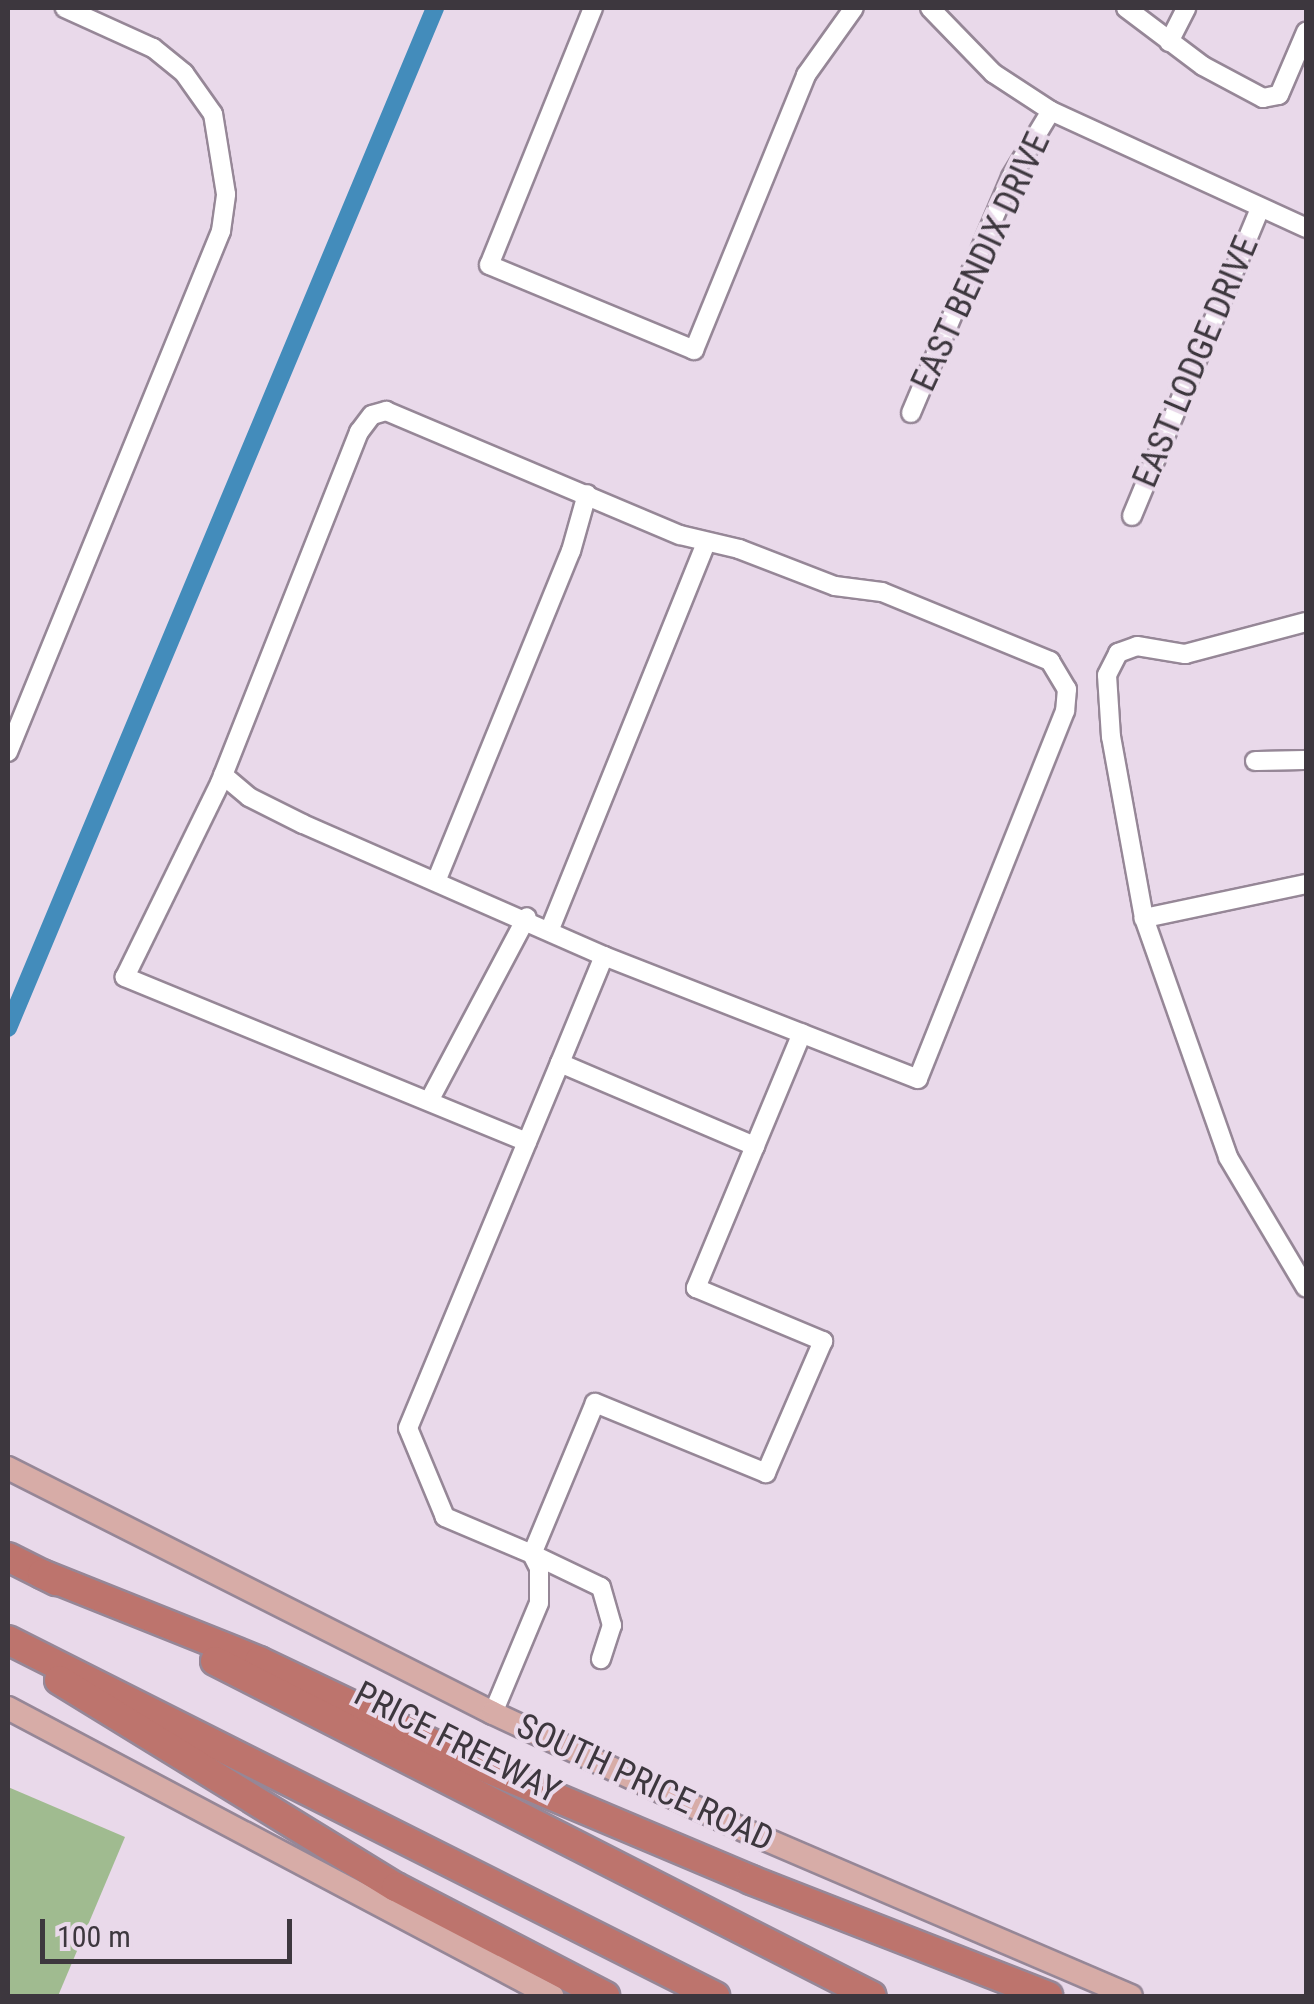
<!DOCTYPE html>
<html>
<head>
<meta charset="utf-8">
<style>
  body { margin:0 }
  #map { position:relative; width:1314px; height:2004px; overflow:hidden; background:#e9d9ea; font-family:"Roboto Condensed",sans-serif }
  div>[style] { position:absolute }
  .green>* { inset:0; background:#a0bb90 }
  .canal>* { height:18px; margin:-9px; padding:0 9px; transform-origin:9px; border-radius:9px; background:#438cbb }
  .roads { filter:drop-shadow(2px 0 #968797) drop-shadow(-2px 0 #968797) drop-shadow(0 2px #968797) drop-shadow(0 -2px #968797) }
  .minor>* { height:18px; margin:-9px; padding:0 9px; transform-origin:9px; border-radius:9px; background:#fff }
  .major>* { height:22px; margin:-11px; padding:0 11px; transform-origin:11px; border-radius:11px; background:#d7aca7 }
  .highway>* { height:28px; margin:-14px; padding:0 14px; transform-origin:14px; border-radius:14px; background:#bd746d }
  span { translate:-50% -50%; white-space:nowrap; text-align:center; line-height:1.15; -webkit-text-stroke:8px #e9d9ea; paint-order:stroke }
  .street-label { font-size:35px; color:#3d373e }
  .frame { position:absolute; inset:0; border:10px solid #3d373e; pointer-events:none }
  .scale { position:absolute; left:40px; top:1919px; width:252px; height:45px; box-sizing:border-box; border:5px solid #3d373e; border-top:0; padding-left:12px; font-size:30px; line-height:35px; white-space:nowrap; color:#3d373e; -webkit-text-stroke:8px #e9d9ea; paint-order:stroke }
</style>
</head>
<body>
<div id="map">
  <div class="green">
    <i style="clip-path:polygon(8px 1787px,125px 1837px,58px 1996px,8px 1996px)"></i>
  </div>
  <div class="canal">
    <i style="left:8px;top:1028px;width:1106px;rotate:-67.28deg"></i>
  </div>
  <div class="roads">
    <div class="minor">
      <i style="left:593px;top:8px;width:277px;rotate:112deg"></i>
      <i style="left:489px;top:265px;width:222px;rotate:22.5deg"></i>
      <i style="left:694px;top:350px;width:297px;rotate:-67.8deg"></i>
      <i style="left:806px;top:75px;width:82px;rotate:-54.4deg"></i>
      <i style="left:930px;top:8px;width:91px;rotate:45.9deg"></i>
      <i style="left:993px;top:73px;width:69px;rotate:33.2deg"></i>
      <i style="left:1051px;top:111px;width:281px;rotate:24.6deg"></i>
      <i style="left:1126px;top:8px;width:96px;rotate:37deg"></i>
      <i style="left:1203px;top:66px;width:68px;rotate:28.1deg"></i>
      <i style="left:1263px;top:98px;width:16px;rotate:-11deg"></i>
      <i style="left:1279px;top:95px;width:69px;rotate:-66.8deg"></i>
      <i style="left:1169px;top:42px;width:38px;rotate:-63deg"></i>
      <i style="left:911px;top:413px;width:256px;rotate:-67deg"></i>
      <i style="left:1011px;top:177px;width:77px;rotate:-58.8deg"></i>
      <i style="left:1132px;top:516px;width:333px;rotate:-67.4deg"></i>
      <i style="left:8px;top:752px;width:563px;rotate:-67.76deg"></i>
      <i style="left:221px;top:231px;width:37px;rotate:-82deg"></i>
      <i style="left:226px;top:194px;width:81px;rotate:-99.2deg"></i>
      <i style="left:213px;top:114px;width:50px;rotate:-125.3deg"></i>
      <i style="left:184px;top:73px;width:40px;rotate:-141deg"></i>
      <i style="left:153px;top:48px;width:97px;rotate:-155.6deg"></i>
      <i style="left:1255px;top:761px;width:51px;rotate:-1.1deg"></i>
      <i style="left:223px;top:775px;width:34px;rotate:40deg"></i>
      <i style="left:249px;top:797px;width:60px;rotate:26.6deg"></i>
      <i style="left:303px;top:824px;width:329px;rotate:23.7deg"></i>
      <i style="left:437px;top:879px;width:354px;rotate:-67.8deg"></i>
      <i style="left:571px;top:551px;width:59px;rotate:-74.3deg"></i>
      <i style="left:1306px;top:884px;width:166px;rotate:168.1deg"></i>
      <i style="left:1144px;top:918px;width:253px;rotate:70.6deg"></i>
      <i style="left:1228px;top:1157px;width:152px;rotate:59.2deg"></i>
      <i style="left:1144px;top:918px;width:184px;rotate:-100.3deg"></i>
      <i style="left:1111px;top:737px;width:62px;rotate:-93.7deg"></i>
      <i style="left:1107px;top:675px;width:25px;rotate:-63deg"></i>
      <i style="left:1118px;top:653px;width:20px;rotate:-20deg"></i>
      <i style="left:1137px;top:646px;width:49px;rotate:9.5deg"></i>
      <i style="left:1185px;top:654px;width:125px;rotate:-14.8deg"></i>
      <i style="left:550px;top:929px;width:416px;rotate:-68deg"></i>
      <i style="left:429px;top:1101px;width:208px;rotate:-62deg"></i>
      <i style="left:527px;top:1142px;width:435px;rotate:-157.7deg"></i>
      <i style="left:125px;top:977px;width:216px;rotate:-63.9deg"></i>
      <i style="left:220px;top:783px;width:378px;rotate:-68.4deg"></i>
      <i style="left:359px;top:432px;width:21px;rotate:-53deg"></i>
      <i style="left:372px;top:415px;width:15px;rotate:-16deg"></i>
      <i style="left:386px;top:411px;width:319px;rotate:22.9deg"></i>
      <i style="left:680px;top:535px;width:61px;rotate:13.3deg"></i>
      <i style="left:739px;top:549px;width:103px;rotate:21.1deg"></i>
      <i style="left:835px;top:586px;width:47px;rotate:7.3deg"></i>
      <i style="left:882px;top:592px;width:182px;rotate:22.3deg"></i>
      <i style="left:1050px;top:661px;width:33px;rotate:59deg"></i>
      <i style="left:1067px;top:689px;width:22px;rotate:95deg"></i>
      <i style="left:1065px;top:711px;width:396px;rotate:111.8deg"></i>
      <i style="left:918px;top:1079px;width:337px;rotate:-158.6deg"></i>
      <i style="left:604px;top:956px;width:116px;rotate:112.4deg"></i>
      <i style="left:755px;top:1146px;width:122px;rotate:-67.4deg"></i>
      <i style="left:493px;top:1713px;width:119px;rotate:-67.3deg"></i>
      <i style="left:539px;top:1603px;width:35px;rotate:-90deg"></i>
      <i style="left:539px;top:1568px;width:16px;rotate:-117deg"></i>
      <i style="left:532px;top:1554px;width:95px;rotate:-157deg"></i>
      <i style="left:445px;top:1517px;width:96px;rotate:-112.6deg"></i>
      <i style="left:408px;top:1428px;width:395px;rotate:-67.4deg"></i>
      <i style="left:560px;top:1063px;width:212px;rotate:23.1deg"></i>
      <i style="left:755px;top:1146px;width:154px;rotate:112.6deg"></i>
      <i style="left:696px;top:1288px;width:138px;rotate:22.7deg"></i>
      <i style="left:823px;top:1341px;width:144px;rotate:113.4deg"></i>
      <i style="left:766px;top:1473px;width:185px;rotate:-157.7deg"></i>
      <i style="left:595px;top:1403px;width:164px;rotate:112.6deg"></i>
      <i style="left:532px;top:1554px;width:76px;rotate:25.6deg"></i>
      <i style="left:601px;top:1587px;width:40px;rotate:74deg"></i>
      <i style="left:612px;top:1625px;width:36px;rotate:108deg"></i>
    </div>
    <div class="major">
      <i style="left:8px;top:1468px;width:543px;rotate:26.8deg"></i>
      <i style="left:493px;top:1713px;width:287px;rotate:25deg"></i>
      <i style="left:753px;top:1834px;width:411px;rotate:23.2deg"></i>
      <i style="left:8px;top:1708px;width:616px;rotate:27.9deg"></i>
    </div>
    <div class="highway">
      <i style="left:8px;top:1557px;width:54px;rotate:26.6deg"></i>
      <i style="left:42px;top:1574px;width:234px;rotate:21.8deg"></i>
      <i style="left:259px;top:1661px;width:228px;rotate:25.4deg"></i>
      <i style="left:465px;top:1759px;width:311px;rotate:22.9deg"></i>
      <i style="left:751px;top:1880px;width:319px;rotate:21.3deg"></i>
      <i style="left:8px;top:1640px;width:792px;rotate:26.73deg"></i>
      <i style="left:215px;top:1661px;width:737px;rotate:27.02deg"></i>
      <i style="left:59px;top:1680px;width:395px;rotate:31.6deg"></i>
      <i style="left:396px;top:1887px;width:236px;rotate:27.5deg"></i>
    </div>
  </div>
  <div class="street-label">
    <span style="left:981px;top:262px;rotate:-65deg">EAST BENDIX DRIVE</span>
    <span style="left:1196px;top:362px;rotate:-67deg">EAST LODGE DRIVE</span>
    <span style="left:457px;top:1743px;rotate:27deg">PRICE FREEWAY</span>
    <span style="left:645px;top:1783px;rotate:25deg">SOUTH PRICE ROAD</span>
  </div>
  <div class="frame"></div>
  <div class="scale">100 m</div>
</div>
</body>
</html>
